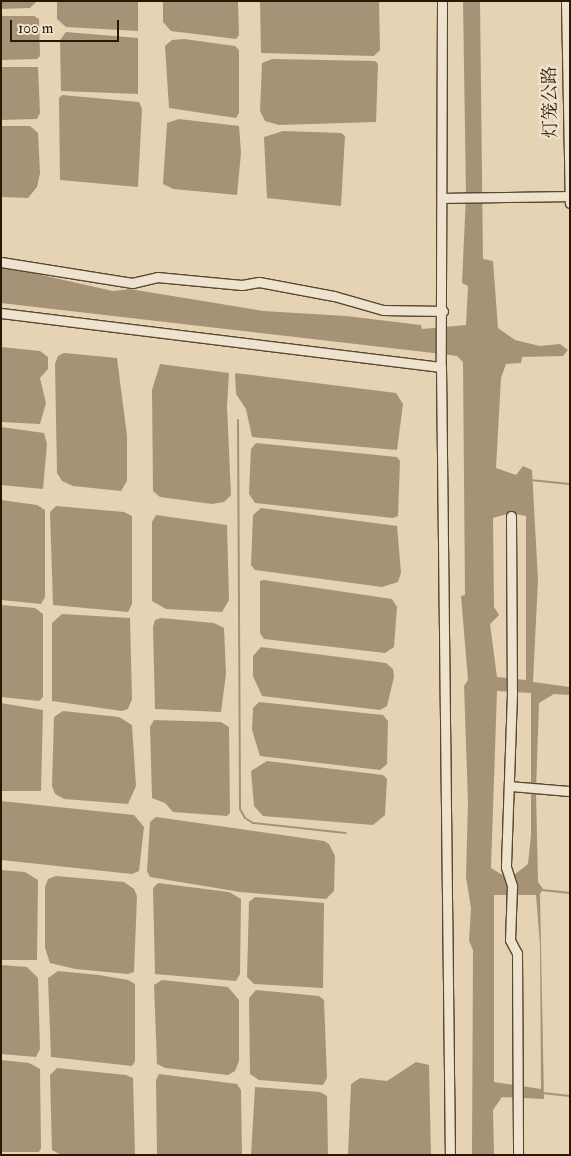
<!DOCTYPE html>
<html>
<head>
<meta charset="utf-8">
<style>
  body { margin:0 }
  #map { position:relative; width:571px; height:1156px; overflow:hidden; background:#e6d3b3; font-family:"IM FELL Double Pica","Noto Serif SC",serif }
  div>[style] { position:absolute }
  .water>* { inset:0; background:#a69377 }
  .stream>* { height:2px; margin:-1px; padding:0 1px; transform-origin:1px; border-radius:1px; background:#a69377 }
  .roads { filter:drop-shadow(1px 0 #5a472e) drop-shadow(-1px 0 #5a472e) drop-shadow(0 1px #5a472e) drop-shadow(0 -1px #5a472e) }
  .minor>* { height:9px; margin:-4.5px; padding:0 4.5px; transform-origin:4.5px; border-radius:4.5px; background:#efe2ce }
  span { translate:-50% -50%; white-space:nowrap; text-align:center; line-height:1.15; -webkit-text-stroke:4.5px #efe2ce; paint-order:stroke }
  .street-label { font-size:18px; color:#2b1802 }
  .frame { position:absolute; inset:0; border:2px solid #2b1802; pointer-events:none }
  .scale { position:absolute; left:10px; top:20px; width:109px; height:22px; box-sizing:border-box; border:2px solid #2b1802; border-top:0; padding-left:6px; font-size:15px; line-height:18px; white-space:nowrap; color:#2b1802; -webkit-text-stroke:4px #efe2ce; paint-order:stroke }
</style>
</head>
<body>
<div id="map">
  <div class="water">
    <i style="clip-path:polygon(1px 1px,37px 1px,30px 8px,1px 9px)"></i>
    <i style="clip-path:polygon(57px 1px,138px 1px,138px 31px,66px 27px,57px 19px)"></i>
    <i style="clip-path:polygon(163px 1px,238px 1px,239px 35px,236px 39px,171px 31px,163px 22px)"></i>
    <i style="clip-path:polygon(260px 1px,379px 1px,380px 50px,374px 56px,261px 53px)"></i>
    <i style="clip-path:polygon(evenodd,463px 1px,480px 1px,483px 259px,493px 261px,498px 328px,515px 340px,540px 346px,560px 344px,568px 350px,563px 356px,522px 357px,521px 363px,506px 364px,501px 378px,496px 468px,516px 475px,523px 466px,532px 470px,538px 580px,533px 682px,570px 687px,570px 695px,554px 694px,539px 703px,536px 791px,538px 882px,543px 889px,540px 894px,544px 1099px,502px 1097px,493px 1110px,494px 1155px,472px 1155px,473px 950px,469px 941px,471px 908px,466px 877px,468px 802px,464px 686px,468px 680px,461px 596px,465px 595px,463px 362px,457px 356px,442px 354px,1px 303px,1px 266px,113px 291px,130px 289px,263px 311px,346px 316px,421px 325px,422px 329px,466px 325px,468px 286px,462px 283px,466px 195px,463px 1px,511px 513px,526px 516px,526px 680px,497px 677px,490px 624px,499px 615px,494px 607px,493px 518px,511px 513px,463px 1px,497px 691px,531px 693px,531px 835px,528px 864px,509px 879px,491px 868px,497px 691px,463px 1px,494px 895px,536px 895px,540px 945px,541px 1089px,494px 1082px,494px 895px)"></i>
    <i style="clip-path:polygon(1px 16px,34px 16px,39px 19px,40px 56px,37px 59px,1px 60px)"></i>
    <i style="clip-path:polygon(66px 32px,138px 38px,138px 94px,61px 91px,60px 40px)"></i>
    <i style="clip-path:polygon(184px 39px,235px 46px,239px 50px,239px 113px,236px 118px,169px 108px,165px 46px,172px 40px)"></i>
    <i style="clip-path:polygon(272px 59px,375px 61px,378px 64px,376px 122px,279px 125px,265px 121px,260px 111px,262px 63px)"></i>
    <i style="clip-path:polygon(1px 67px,38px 67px,40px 113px,37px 119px,1px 120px)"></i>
    <i style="clip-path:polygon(62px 95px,139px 102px,142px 109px,138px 187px,60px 180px,59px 98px)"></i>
    <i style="clip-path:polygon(179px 119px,239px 126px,241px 153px,237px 195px,173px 189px,163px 184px,167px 123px)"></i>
    <i style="clip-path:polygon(1px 126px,30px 126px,38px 133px,40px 173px,37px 187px,28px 198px,1px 197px)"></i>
    <i style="clip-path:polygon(283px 131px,341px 133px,345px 136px,341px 206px,267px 198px,264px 137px)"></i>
    <i style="clip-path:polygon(1px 347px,40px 351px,48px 357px,48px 369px,40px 378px,46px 403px,40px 424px,1px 422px)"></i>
    <i style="clip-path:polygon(64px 353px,117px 358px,127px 436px,127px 481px,121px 491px,73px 486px,62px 481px,57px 473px,55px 364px,58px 356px)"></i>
    <i style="clip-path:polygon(160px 364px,229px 373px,227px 406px,231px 495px,224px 502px,212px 504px,160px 497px,153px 491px,152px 390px)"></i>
    <i style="clip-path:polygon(235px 373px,396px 393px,403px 404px,397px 450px,252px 437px,246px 409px,236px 394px)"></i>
    <i style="clip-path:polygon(1px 427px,44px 433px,47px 444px,43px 489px,1px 485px)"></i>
    <i style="clip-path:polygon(256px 443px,397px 457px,400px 461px,398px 516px,393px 518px,255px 503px,249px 494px,251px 449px)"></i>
    <i style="clip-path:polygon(1px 500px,37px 505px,45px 510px,45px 597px,41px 604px,1px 600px)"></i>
    <i style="clip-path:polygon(56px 506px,124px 512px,132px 516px,132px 604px,128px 612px,53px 605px,50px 512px)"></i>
    <i style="clip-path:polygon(261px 508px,397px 526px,401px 573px,398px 582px,382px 587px,255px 570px,251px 565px,253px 515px)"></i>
    <i style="clip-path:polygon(156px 515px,227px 525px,229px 600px,222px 612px,166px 609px,152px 601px,152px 522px)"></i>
    <i style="clip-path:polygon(264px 580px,392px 599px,397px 607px,394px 647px,385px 653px,264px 639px,260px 633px,260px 581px)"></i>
    <i style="clip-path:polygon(1px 605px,35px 608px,43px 614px,43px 697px,39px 701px,1px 697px)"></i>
    <i style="clip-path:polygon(62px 614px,130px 618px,132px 699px,128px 709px,122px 711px,52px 701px,52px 623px)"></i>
    <i style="clip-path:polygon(161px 618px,214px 623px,224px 628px,226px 674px,221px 712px,155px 709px,153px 627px,155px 620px)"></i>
    <i style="clip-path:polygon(261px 647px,386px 663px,393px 669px,394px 677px,387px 706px,380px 710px,262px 696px,253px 676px,253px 656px)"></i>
    <i style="clip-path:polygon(259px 702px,383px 715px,388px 721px,387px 764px,380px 770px,260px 756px,252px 730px,253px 708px)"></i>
    <i style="clip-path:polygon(1px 703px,43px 710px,41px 791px,1px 791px)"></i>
    <i style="clip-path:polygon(63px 711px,119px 717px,132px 725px,136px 786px,128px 804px,64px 799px,55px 794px,52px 786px,54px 717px)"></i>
    <i style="clip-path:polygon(154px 720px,221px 722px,229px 727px,230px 813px,227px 816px,173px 812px,165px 803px,152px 798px,150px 727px)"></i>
    <i style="clip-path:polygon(267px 761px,383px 775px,387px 779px,385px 815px,373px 825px,263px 816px,254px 806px,251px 771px)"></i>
    <i style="clip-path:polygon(1px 801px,134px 815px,144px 827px,139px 871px,132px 874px,1px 860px)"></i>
    <i style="clip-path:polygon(156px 817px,324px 841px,329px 844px,335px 856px,334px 891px,326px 899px,240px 892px,150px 877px,147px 871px,150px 822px)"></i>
    <i style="clip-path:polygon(1px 870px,25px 872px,38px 880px,37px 960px,1px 960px)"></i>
    <i style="clip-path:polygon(56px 876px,124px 882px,134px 889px,137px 896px,134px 972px,128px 974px,75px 969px,50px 963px,45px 948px,45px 887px,48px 879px)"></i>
    <i style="clip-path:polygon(158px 883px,229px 892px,241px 899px,240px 974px,236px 981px,155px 974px,153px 888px)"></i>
    <i style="clip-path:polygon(255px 897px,324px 903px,323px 988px,254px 984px,247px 977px,249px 902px)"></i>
    <i style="clip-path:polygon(1px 965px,27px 967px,38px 978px,40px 1049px,36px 1057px,1px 1054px)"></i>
    <i style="clip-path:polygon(58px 971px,99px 975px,128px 980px,135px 984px,135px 1061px,132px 1066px,51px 1057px,48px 978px)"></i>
    <i style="clip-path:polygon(162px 980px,228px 987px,239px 1000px,239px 1061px,235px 1071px,228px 1075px,165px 1068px,157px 1064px,154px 985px)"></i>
    <i style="clip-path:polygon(256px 990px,319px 996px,324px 1000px,327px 1078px,323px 1085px,259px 1080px,250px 1074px,249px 998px)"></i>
    <i style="clip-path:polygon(1px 1060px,29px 1063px,40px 1069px,41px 1148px,39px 1152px,1px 1152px)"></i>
    <i style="clip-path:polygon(416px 1062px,429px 1065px,431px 1155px,348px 1155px,351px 1084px,360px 1078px,387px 1081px)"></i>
    <i style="clip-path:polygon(57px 1068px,126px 1075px,133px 1078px,135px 1155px,61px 1155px,52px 1150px,50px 1075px)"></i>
    <i style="clip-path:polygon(159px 1074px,237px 1084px,241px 1090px,242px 1155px,157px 1155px,156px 1080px)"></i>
    <i style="clip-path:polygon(255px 1087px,320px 1092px,327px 1096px,328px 1155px,251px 1155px)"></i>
  </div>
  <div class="stream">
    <i style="left:238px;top:420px;width:389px;rotate:89.7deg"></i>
    <i style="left:240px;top:809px;width:10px;rotate:61deg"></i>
    <i style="left:245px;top:818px;width:9px;rotate:32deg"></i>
    <i style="left:253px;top:823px;width:93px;rotate:6.2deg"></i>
    <i style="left:530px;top:480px;width:40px;rotate:5.7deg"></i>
    <i style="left:542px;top:890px;width:28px;rotate:6deg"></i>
    <i style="left:542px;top:1093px;width:28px;rotate:6deg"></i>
  </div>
  <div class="roads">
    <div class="minor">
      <i style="left:442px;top:1px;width:366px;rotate:90.2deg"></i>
      <i style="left:441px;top:367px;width:788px;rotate:89.35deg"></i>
      <i style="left:566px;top:1px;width:202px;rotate:88.9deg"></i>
      <i style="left:443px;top:198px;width:126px;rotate:-0.9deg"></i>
      <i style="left:1px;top:262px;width:133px;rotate:9.1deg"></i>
      <i style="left:132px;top:283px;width:26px;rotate:-13deg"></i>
      <i style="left:157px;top:277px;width:85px;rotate:5.4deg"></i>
      <i style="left:242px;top:285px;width:17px;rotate:-10deg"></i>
      <i style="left:259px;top:282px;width:76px;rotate:10.6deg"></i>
      <i style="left:334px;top:296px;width:51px;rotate:15.9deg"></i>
      <i style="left:383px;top:310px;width:60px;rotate:1deg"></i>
      <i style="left:1px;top:313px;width:443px;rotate:7deg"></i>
      <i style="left:511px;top:516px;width:177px;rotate:89.7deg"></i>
      <i style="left:512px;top:693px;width:174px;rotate:92deg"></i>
      <i style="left:506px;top:867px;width:20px;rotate:72deg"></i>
      <i style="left:512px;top:886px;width:54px;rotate:92.1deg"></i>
      <i style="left:510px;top:940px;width:15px;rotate:62deg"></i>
      <i style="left:517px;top:953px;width:202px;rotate:89.7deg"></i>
      <i style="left:510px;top:786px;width:60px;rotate:4.8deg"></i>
    </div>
  </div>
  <div class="street-label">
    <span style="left:551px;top:102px;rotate:-91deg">灯笼公路</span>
  </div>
  <div class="frame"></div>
  <div class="scale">100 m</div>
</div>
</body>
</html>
